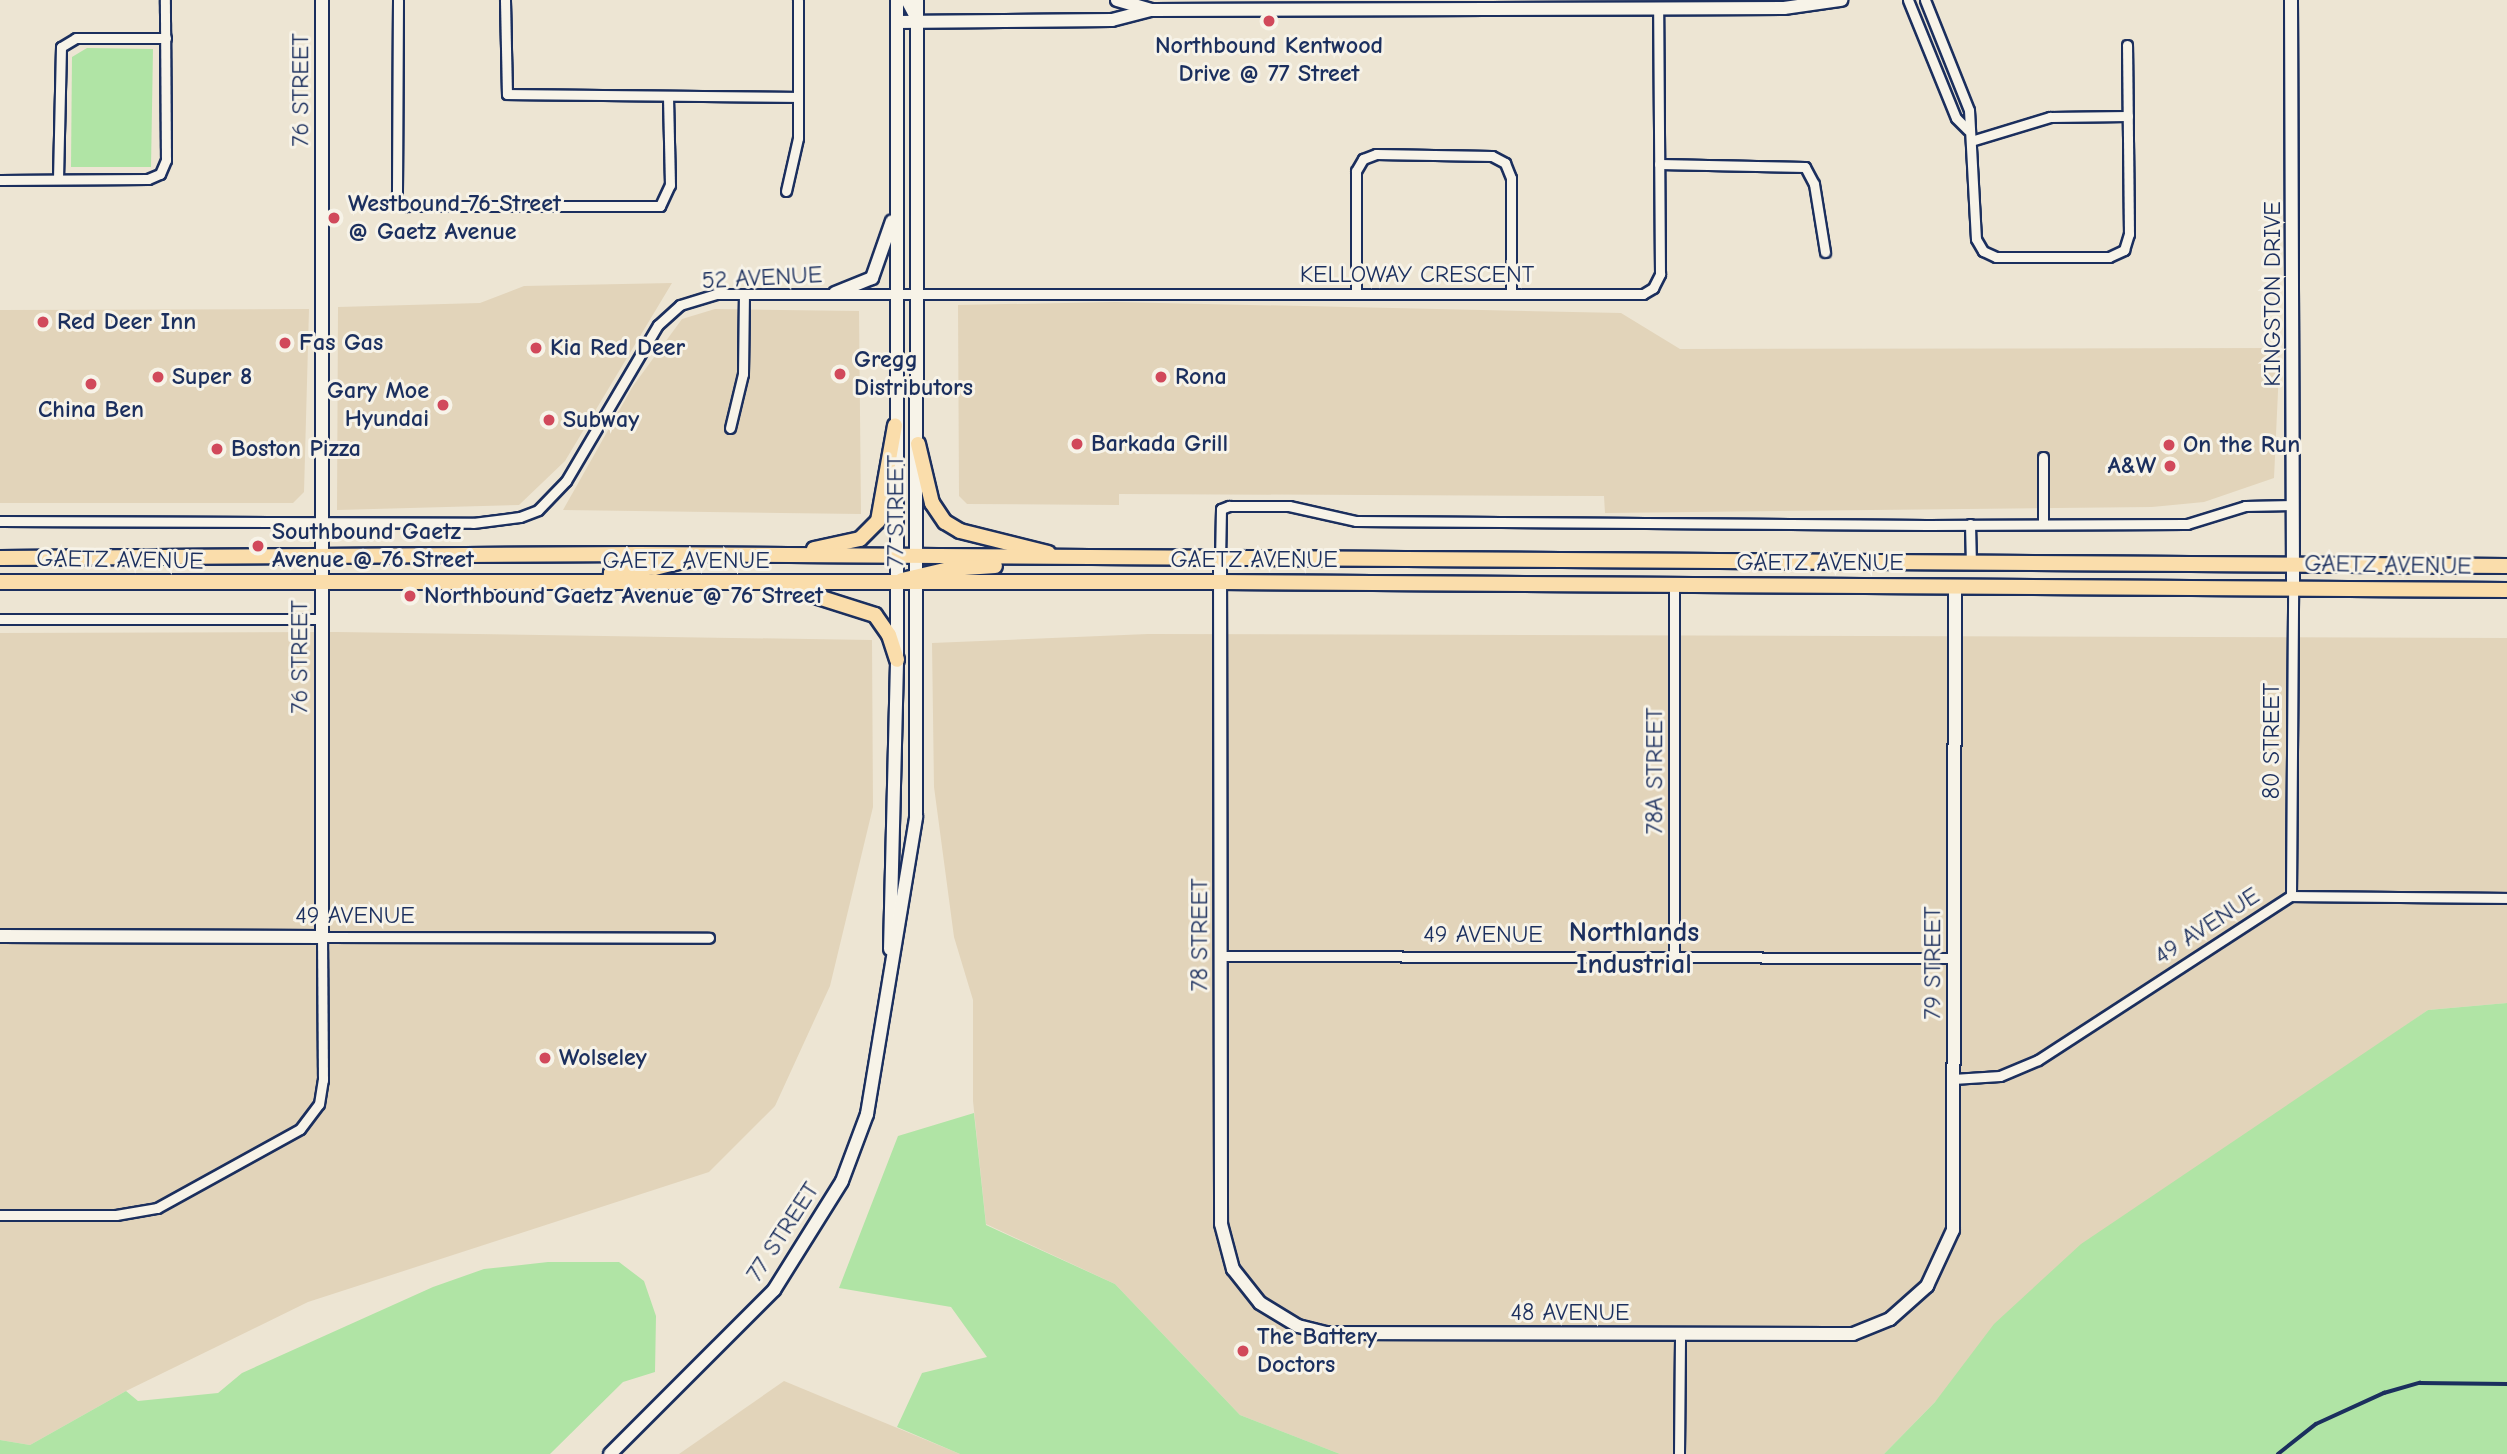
<!DOCTYPE html>
<html>
<head>
<meta charset="utf-8">
<style>
  body { margin:0 }
  #map { position:relative; width:2507px; height:1454px; overflow:hidden; background:#ede5d3; font-family:"Comic Neue",sans-serif }
  div>[style] { position:absolute }
  .built>* { inset:0; background:#e2d4ba }
  .green>* { inset:0; background:#b0e4a5 }
  .roads { filter:drop-shadow(2px 0 #1b2f5e) drop-shadow(-2px 0 #1b2f5e) drop-shadow(0 2px #1b2f5e) drop-shadow(0 -2px #1b2f5e) }
  .street>* { height:9px; margin:-4.5px; padding:0 4.5px; transform-origin:4.5px; border-radius:4.5px; background:#f7f3e8 }
  .secondary>* { height:12px; margin:-6px; padding:0 6px; transform-origin:6px; border-radius:6px; background:#f7f3e8 }
  .primary>* { height:14px; margin:-7px; padding:0 7px; transform-origin:7px; border-radius:7px; background:#faddab }
  .rail>* { height:3.5px; margin:-1.75px; padding:0 1.75px; transform-origin:1.75px; border-radius:1.75px; background:#1b2f5e }
  .dots>* { width:19px; height:19px; translate:-50% -50%; box-sizing:border-box; border:4px solid #f7f3e8; border-radius:50% }
  span { translate:-50% -50%; white-space:nowrap; text-align:center; line-height:1.15; -webkit-text-stroke:6px #f7f3e8; paint-order:stroke }
  .poi-label { font-size:24px; color:#1b2f5e; font-weight:700 }
  .left { translate:0 -50%; text-align:left }
  .right { translate:-100% -50%; text-align:right }
  .street-label { font-size:24px; color:#1b2f5e }
  .quarter-label { font-size:28px; color:#1b2f5e; font-weight:700 }
</style>
</head>
<body>
<div id="map">
  <div class="built">
    <i style="clip-path:polygon(672px 283px,565px 461px,519px 505px,337px 510px,338px 307px,480px 303px,524px 286px)"></i>
    <i style="clip-path:polygon(1115px 302px,1621px 313px,1680px 349px,2280px 348px,2274px 478px,2204px 502px,2152px 507px,1605px 513px,1604px 496px,1119px 494px,1119px 505px,967px 504px,959px 496px,958px 305px)"></i>
    <i style="clip-path:polygon(309px 309px,304px 492px,293px 503px,0 503px,0 310px)"></i>
    <i style="clip-path:polygon(715px 309px,859px 311px,861px 514px,563px 510px,633px 386px,682px 319px)"></i>
    <i style="clip-path:polygon(337px 632px,872px 640px,873px 807px,830px 986px,775px 1106px,709px 1172px,308px 1302px,126px 1391px,30px 1445px,0 1440px,0 633px)"></i>
    <i style="clip-path:polygon(1148px 634px,2507px 638px,2507px 1003px,2428px 1010px,2290px 1106px,1935px 1402px,1884px 1454px,1340px 1454px,1240px 1415px,1115px 1284px,986px 1224px,973px 1101px,973px 1000px,954px 937px,934px 787px,932px 643px)"></i>
    <i style="clip-path:polygon(784px 1381px,960px 1454px,679px 1454px)"></i>
  </div>
  <div class="green">
    <i style="clip-path:polygon(87px 48px,153px 49px,151px 167px,71px 167px,72px 57px)"></i>
    <i style="clip-path:polygon(2507px 1003px,2507px 1454px,1884px 1454px,1935px 1402px,1994px 1324px,2081px 1244px,2428px 1010px)"></i>
    <i style="clip-path:polygon(974px 1113px,986px 1225px,1115px 1284px,1240px 1415px,1340px 1454px,960px 1454px,897px 1427px,922px 1373px,987px 1357px,951px 1307px,839px 1288px,898px 1136px)"></i>
    <i style="clip-path:polygon(548px 1262px,619px 1262px,644px 1281px,656px 1316px,655px 1372px,623px 1382px,550px 1454px,0 1454px,0 1440px,30px 1445px,126px 1391px,138px 1401px,218px 1393px,242px 1373px,433px 1287px,484px 1269px)"></i>
  </div>
  <div class="roads">
    <div class="street">
      <i style="left:398px;top:0;width:200px;rotate:90.3deg"></i>
      <i style="left:397px;top:200px;width:12px;rotate:31deg"></i>
      <i style="left:407px;top:206px;width:253px"></i>
      <i style="left:660px;top:206px;width:23px;rotate:-65deg"></i>
      <i style="left:670px;top:185px;width:86px;rotate:-91.3deg"></i>
      <i style="left:505px;top:0;width:94px;rotate:88.8deg"></i>
      <i style="left:507px;top:94px;width:291px;rotate:0.6deg"></i>
      <i style="left:1908px;top:0;width:127px;rotate:67.9deg"></i>
      <i style="left:1956px;top:118px;width:17px;rotate:45deg"></i>
      <i style="left:1925px;top:0;width:118px;rotate:68.2deg"></i>
      <i style="left:1969px;top:110px;width:129px;rotate:86.9deg"></i>
      <i style="left:1976px;top:239px;width:14px;rotate:60deg"></i>
      <i style="left:1983px;top:251px;width:14px;rotate:25deg"></i>
      <i style="left:1996px;top:257px;width:113px"></i>
      <i style="left:2109px;top:257px;width:17px;rotate:-25deg"></i>
      <i style="left:2124px;top:250px;width:17px;rotate:-73deg"></i>
      <i style="left:2129px;top:234px;width:189px;rotate:-90.6deg"></i>
      <i style="left:1971px;top:141px;width:83px;rotate:-16.9deg"></i>
      <i style="left:2050px;top:117px;width:78px;rotate:-0.7deg"></i>
      <i style="left:1659px;top:164px;width:146px;rotate:1.2deg"></i>
      <i style="left:1805px;top:167px;width:19px;rotate:62deg"></i>
      <i style="left:1814px;top:184px;width:69px;rotate:80.8deg"></i>
      <i style="left:58px;top:179px;width:132px;rotate:-88.7deg"></i>
      <i style="left:61px;top:47px;width:17px;rotate:-31deg"></i>
      <i style="left:76px;top:38px;width:90px"></i>
      <i style="left:0;top:180px;width:148px;rotate:-0.4deg"></i>
      <i style="left:148px;top:179px;width:13px;rotate:-23deg"></i>
      <i style="left:160px;top:174px;width:15px;rotate:-67deg"></i>
      <i style="left:166px;top:160px;width:160px;rotate:-90.4deg"></i>
      <i style="left:786px;top:191px;width:54px;rotate:-77.2deg"></i>
      <i style="left:798px;top:138px;width:138px;rotate:-90deg"></i>
      <i style="left:1356px;top:294px;width:123px;rotate:-90deg"></i>
      <i style="left:1356px;top:171px;width:14px;rotate:-60deg"></i>
      <i style="left:1363px;top:159px;width:14px;rotate:-21deg"></i>
      <i style="left:1376px;top:154px;width:116px;rotate:1deg"></i>
      <i style="left:1492px;top:156px;width:15px;rotate:28deg"></i>
      <i style="left:1505px;top:163px;width:16px;rotate:68deg"></i>
      <i style="left:1511px;top:178px;width:116px;rotate:90deg"></i>
      <i style="left:730px;top:428px;width:56px;rotate:-76.5deg"></i>
      <i style="left:743px;top:374px;width:80px;rotate:-89.3deg"></i>
      <i style="left:2043px;top:457px;width:67px;rotate:90deg"></i>
      <i style="left:0;top:521px;width:473px;rotate:0.2deg"></i>
      <i style="left:473px;top:523px;width:47px;rotate:-7.3deg"></i>
      <i style="left:520px;top:517px;width:19px;rotate:-21deg"></i>
      <i style="left:538px;top:510px;width:40px;rotate:-46deg"></i>
      <i style="left:566px;top:481px;width:181px;rotate:-59.5deg"></i>
      <i style="left:658px;top:325px;width:30px;rotate:-42deg"></i>
      <i style="left:680px;top:305px;width:39px;rotate:-17deg"></i>
      <i style="left:717px;top:294px;width:926px"></i>
      <i style="left:1643px;top:294px;width:12px;rotate:-31deg"></i>
      <i style="left:1653px;top:288px;width:16px;rotate:-63deg"></i>
      <i style="left:1660px;top:274px;width:266px;rotate:-90.4deg"></i>
      <i style="left:1970px;top:524px;width:40px;rotate:88.6deg"></i>
      <i style="left:1220px;top:561px;width:52px;rotate:-88.9deg"></i>
      <i style="left:1221px;top:509px;width:9px;rotate:-21deg"></i>
      <i style="left:1229px;top:506px;width:60px"></i>
      <i style="left:1289px;top:506px;width:69px;rotate:12.6deg"></i>
      <i style="left:1356px;top:521px;width:571px;rotate:0.4deg"></i>
      <i style="left:1927px;top:525px;width:260px;rotate:-0.2deg"></i>
      <i style="left:2187px;top:524px;width:61px;rotate:-17.2deg"></i>
      <i style="left:2245px;top:506px;width:48px;rotate:-1.2deg"></i>
      <i style="left:1674px;top:587px;width:369px;rotate:90deg"></i>
      <i style="left:0;top:619px;width:321px"></i>
      <i style="left:2291px;top:896px;width:309px;rotate:-89.6deg"></i>
      <i style="left:1221px;top:956px;width:734px;rotate:0.16deg"></i>
      <i style="left:1953px;top:1079px;width:47px;rotate:-3.7deg"></i>
      <i style="left:2000px;top:1076px;width:41px;rotate:-22.8deg"></i>
      <i style="left:2038px;top:1060px;width:302px;rotate:-33deg"></i>
      <i style="left:2291px;top:896px;width:216px;rotate:0.5deg"></i>
      <i style="left:0;top:1215px;width:116px"></i>
      <i style="left:116px;top:1215px;width:42px;rotate:-9.7deg"></i>
      <i style="left:157px;top:1208px;width:163px;rotate:-28.9deg"></i>
      <i style="left:300px;top:1129px;width:31px;rotate:-53deg"></i>
      <i style="left:319px;top:1104px;width:24px;rotate:-81deg"></i>
      <i style="left:323px;top:1080px;width:143px;rotate:-90.4deg"></i>
      <i style="left:322px;top:937px;width:387px;rotate:0.1deg"></i>
      <i style="left:1679px;top:1454px;width:120px;rotate:-89.5deg"></i>
    </div>
    <div class="secondary">
      <i style="left:907px;top:0;width:24px;rotate:62deg"></i>
      <i style="left:1117px;top:0;width:35px;rotate:16deg"></i>
      <i style="left:2291px;top:0;width:587px;rotate:89.8deg"></i>
      <i style="left:897px;top:22px;width:215px;rotate:-0.5deg"></i>
      <i style="left:1112px;top:20px;width:40px;rotate:-14.4deg"></i>
      <i style="left:1151px;top:10px;width:633px;rotate:-0.18deg"></i>
      <i style="left:1784px;top:8px;width:58px;rotate:-8deg"></i>
      <i style="left:835px;top:293px;width:40px;rotate:-22deg"></i>
      <i style="left:872px;top:278px;width:60px;rotate:-70.7deg"></i>
      <i style="left:1220px;top:561px;width:663px;rotate:89.91deg"></i>
      <i style="left:1221px;top:1224px;width:47px;rotate:75.1deg"></i>
      <i style="left:1233px;top:1269px;width:43px;rotate:51.5deg"></i>
      <i style="left:1260px;top:1303px;width:44px;rotate:31.2deg"></i>
      <i style="left:1298px;top:1326px;width:29px;rotate:14deg"></i>
      <i style="left:1326px;top:1333px;width:527px;rotate:0.11deg"></i>
      <i style="left:1853px;top:1334px;width:40px;rotate:-22deg"></i>
      <i style="left:1890px;top:1319px;width:50px;rotate:-41.7deg"></i>
      <i style="left:1927px;top:1286px;width:62px;rotate:-65.1deg"></i>
      <i style="left:1953px;top:1230px;width:644px;rotate:-89.82deg"></i>
      <i style="left:0;top:936px;width:322px;rotate:0.2deg"></i>
      <i style="left:322px;top:937px;width:937px;rotate:-90deg"></i>
      <i style="left:890px;top:949px;width:289px;rotate:-88.6deg"></i>
      <i style="left:897px;top:660px;width:660px;rotate:-90deg"></i>
      <i style="left:610px;top:1454px;width:232px;rotate:-45deg"></i>
      <i style="left:774px;top:1290px;width:128px;rotate:-58deg"></i>
      <i style="left:842px;top:1181px;width:72px;rotate:-69.5deg"></i>
      <i style="left:867px;top:1114px;width:301px;rotate:-80.6deg"></i>
      <i style="left:916px;top:817px;width:817px;rotate:-89.93deg"></i>
    </div>
    <div class="primary">
      <i style="left:918px;top:444px;width:61px;rotate:76.7deg"></i>
      <i style="left:932px;top:503px;width:23px;rotate:56deg"></i>
      <i style="left:945px;top:522px;width:17px;rotate:31deg"></i>
      <i style="left:960px;top:531px;width:91px;rotate:14deg"></i>
      <i style="left:814px;top:549px;width:47px;rotate:-12.3deg"></i>
      <i style="left:860px;top:539px;width:25px;rotate:-45deg"></i>
      <i style="left:878px;top:521px;width:97px;rotate:-79.9deg"></i>
      <i style="left:0;top:558px;width:639px;rotate:-0.36deg"></i>
      <i style="left:639px;top:554px;width:1868px;rotate:0.37deg"></i>
      <i style="left:902px;top:580px;width:48px;rotate:-13.2deg"></i>
      <i style="left:949px;top:569px;width:46px;rotate:-3.7deg"></i>
      <i style="left:0;top:582px;width:1220px"></i>
      <i style="left:1220px;top:582px;width:1287px;rotate:0.36deg"></i>
      <i style="left:610px;top:584px;width:11px;rotate:-85deg"></i>
      <i style="left:611px;top:573px;width:7px;rotate:-34deg"></i>
      <i style="left:617px;top:569px;width:38px;rotate:-2deg"></i>
      <i style="left:655px;top:568px;width:32px;rotate:-14deg"></i>
      <i style="left:793px;top:589px;width:86px;rotate:17.6deg"></i>
      <i style="left:875px;top:615px;width:24px;rotate:55deg"></i>
      <i style="left:889px;top:635px;width:26px;rotate:72deg"></i>
    </div>
  </div>
  <div class="rail">
    <i style="left:2278px;top:1454px;width:48px;rotate:-38.3deg"></i>
    <i style="left:2316px;top:1424px;width:75px;rotate:-24.5deg"></i>
    <i style="left:2384px;top:1393px;width:37px;rotate:-16deg"></i>
    <i style="left:2420px;top:1383px;width:87px;rotate:0.7deg"></i>
  </div>
  <div class="dots">
    <i style="left:1269px;top:21px;background:#d1495b"></i>
    <i style="left:334px;top:218px;background:#d1495b"></i>
    <i style="left:43px;top:322px;background:#d1495b"></i>
    <i style="left:285px;top:343px;background:#d1495b"></i>
    <i style="left:536px;top:348px;background:#d1495b"></i>
    <i style="left:840px;top:374px;background:#d1495b"></i>
    <i style="left:158px;top:377px;background:#d1495b"></i>
    <i style="left:1161px;top:377px;background:#d1495b"></i>
    <i style="left:91px;top:384px;background:#d1495b"></i>
    <i style="left:443px;top:405px;background:#d1495b"></i>
    <i style="left:549px;top:420px;background:#d1495b"></i>
    <i style="left:1077px;top:444px;background:#d1495b"></i>
    <i style="left:2169px;top:445px;background:#d1495b"></i>
    <i style="left:217px;top:449px;background:#d1495b"></i>
    <i style="left:2170px;top:466px;background:#d1495b"></i>
    <i style="left:258px;top:546px;background:#d1495b"></i>
    <i style="left:410px;top:596px;background:#d1495b"></i>
    <i style="left:545px;top:1058px;background:#d1495b"></i>
    <i style="left:1243px;top:1351px;background:#d1495b"></i>
  </div>
  <div class="poi-label">
    <span style="left:1269px;top:60px">Northbound Kentwood<br>Drive @ 77 Street</span>
    <span class="left" style="left:348px;top:218px">Westbound 76 Street<br>@ Gaetz Avenue</span>
    <span class="left" style="left:57px;top:322px">Red Deer Inn</span>
    <span class="left" style="left:299px;top:343px">Fas Gas</span>
    <span class="left" style="left:550px;top:348px">Kia Red Deer</span>
    <span class="left" style="left:854px;top:374px">Gregg<br>Distributors</span>
    <span class="left" style="left:172px;top:377px">Super 8</span>
    <span class="left" style="left:1175px;top:377px">Rona</span>
    <span class="right" style="left:429px;top:405px">Gary Moe<br>Hyundai</span>
    <span style="left:91px;top:410px">China Ben</span>
    <span class="left" style="left:563px;top:420px">Subway</span>
    <span class="left" style="left:1091px;top:444px">Barkada Grill</span>
    <span class="left" style="left:2183px;top:445px">On the Run</span>
    <span class="left" style="left:231px;top:449px">Boston Pizza</span>
    <span class="right" style="left:2156px;top:466px">A&amp;W</span>
    <span class="left" style="left:272px;top:546px">Southbound Gaetz<br>Avenue @ 76 Street</span>
    <span class="left" style="left:424px;top:596px">Northbound Gaetz Avenue @ 76 Street</span>
    <span class="left" style="left:559px;top:1058px">Wolseley</span>
    <span class="left" style="left:1257px;top:1351px">The Battery<br>Doctors</span>
  </div>
  <div class="street-label">
    <span style="left:301px;top:90px;rotate:-90deg">76 STREET</span>
    <span style="left:1417px;top:275px">KELLOWAY CRESCENT</span>
    <span style="left:762px;top:278px;rotate:-3deg">52 AVENUE</span>
    <span style="left:2273px;top:294px;rotate:-90deg">KINGSTON DRIVE</span>
    <span style="left:896px;top:511px;rotate:-90deg">77 STREET</span>
    <span style="left:120px;top:560px;rotate:1deg">GAETZ AVENUE</span>
    <span style="left:1254px;top:560px">GAETZ AVENUE</span>
    <span style="left:686px;top:561px">GAETZ AVENUE</span>
    <span style="left:1820px;top:563px">GAETZ AVENUE</span>
    <span style="left:2388px;top:565px;rotate:1deg">GAETZ AVENUE</span>
    <span style="left:300px;top:657px;rotate:-90deg">76 STREET</span>
    <span style="left:2272px;top:741px;rotate:-90deg">80 STREET</span>
    <span style="left:1655px;top:771px;rotate:-90deg">78A STREET</span>
    <span style="left:355px;top:916px">49 AVENUE</span>
    <span style="left:2207px;top:926px;rotate:-33deg">49 AVENUE</span>
    <span style="left:1200px;top:935px;rotate:-90deg">78 STREET</span>
    <span style="left:1483px;top:935px">49 AVENUE</span>
    <span style="left:1933px;top:963px;rotate:-90deg">79 STREET</span>
    <span style="left:783px;top:1232px;rotate:-57deg">77 STREET</span>
    <span style="left:1570px;top:1313px">48 AVENUE</span>
  </div>
  <div class="quarter-label">
    <span style="left:1634px;top:948px">Northlands<br>Industrial</span>
  </div>
</div>
</body>
</html>
